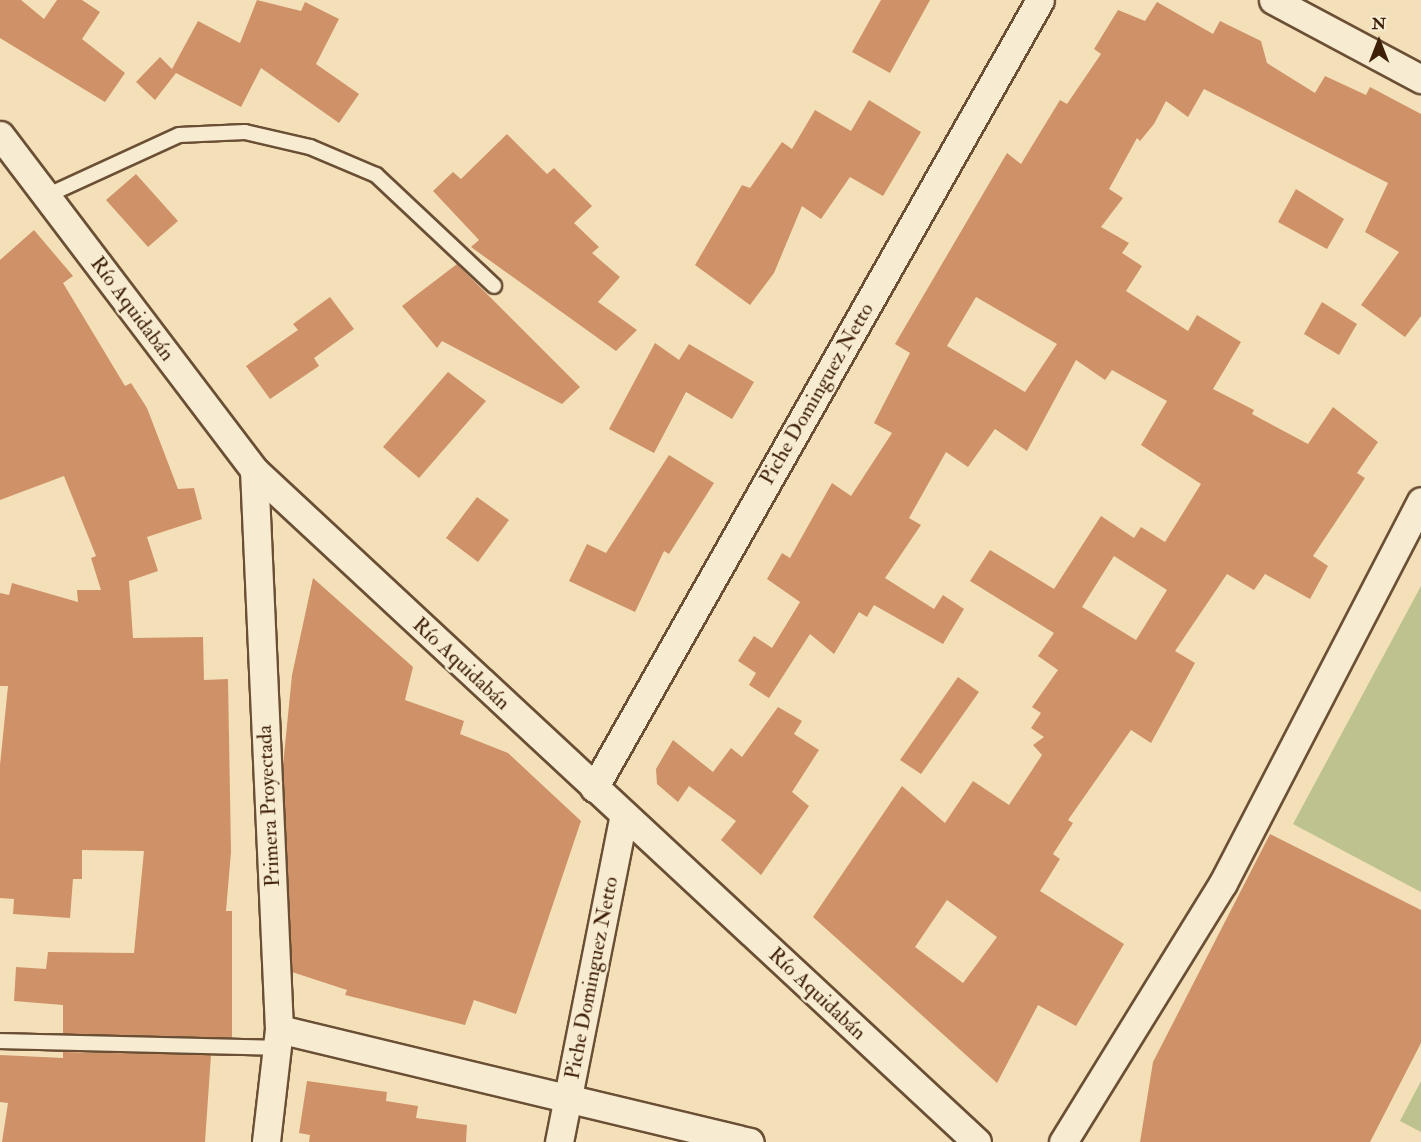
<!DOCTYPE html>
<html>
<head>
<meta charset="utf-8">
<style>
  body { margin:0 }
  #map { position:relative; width:1421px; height:1142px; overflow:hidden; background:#f3e0b9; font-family:"IM FELL Double Pica",serif }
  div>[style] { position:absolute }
  .green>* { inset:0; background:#bdc28e }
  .building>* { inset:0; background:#cf9167 }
  .roads { filter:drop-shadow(2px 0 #6b4f34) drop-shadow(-2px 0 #6b4f34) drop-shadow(0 2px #6b4f34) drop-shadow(0 -2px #6b4f34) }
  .lane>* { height:14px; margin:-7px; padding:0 7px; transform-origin:7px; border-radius:7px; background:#f7ebd2 }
  .street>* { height:27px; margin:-13.5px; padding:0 13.5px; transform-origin:13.5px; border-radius:13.5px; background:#f7ebd2 }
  span { translate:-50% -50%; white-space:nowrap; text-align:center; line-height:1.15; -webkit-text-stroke:4.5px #f7ebd2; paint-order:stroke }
  .street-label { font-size:21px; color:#3e1f07 }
  .north { position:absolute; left:1349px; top:12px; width:60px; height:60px; -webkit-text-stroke:4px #f7ebd2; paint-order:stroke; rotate:0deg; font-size:16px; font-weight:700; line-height:24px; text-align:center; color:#3e1f07 }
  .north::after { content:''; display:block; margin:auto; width:21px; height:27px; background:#3e1f07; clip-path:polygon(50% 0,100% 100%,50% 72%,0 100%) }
</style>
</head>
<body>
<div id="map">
  <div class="green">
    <i style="clip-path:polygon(1421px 586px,1421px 892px,1293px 824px)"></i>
    <i style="clip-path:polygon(1421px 1081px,1421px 1132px,1400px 1121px)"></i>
  </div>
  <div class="building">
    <i style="clip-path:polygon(0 0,21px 0,44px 19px,57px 0,82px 0,100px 12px,82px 39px,125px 73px,105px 102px,0 38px)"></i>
    <i style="clip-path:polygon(257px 0,301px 11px,305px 2px,339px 19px,316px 64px,359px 94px,339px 123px,261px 68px,241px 107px,176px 73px,155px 100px,136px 82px,160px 57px,172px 69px,198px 21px,240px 43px)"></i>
    <i style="clip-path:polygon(881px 0,930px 0,890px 73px,852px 52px)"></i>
    <i style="clip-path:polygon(evenodd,1157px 2px,1213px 34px,1220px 21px,1261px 41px,1267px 63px,1315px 93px,1325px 76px,1366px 95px,1370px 87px,1421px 114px,1421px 316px,1405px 337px,1361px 305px,1399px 252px,1365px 232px,1388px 183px,1204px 89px,1188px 117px,1166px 101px,1154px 124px,1140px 141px,1137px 138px,1109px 189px,1123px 198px,1101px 227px,1129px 243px,1122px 253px,1142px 266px,1126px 291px,1188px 331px,1197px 315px,1241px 342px,1213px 389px,1254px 410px,1252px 414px,1308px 444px,1333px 407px,1378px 442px,1357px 473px,1365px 478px,1313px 556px,1328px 566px,1310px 599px,1265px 574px,1254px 590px,1227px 574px,1175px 651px,1195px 663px,1151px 743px,1131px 730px,1068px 820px,1073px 823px,1053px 854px,1060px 859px,1040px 891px,1124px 944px,1076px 1026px,1038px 1005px,997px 1083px,813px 917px,902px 786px,945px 823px,973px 781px,1009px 805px,1042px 755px,1033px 745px,1044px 737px,1031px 728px,1041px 713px,1032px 707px,1058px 670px,1038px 656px,1054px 633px,970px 581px,990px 550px,1054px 589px,1101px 516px,1134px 538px,1141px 527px,1165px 542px,1201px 484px,1141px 445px,1167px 401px,1112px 370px,1105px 380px,1076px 360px,1027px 451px,995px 429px,968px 467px,946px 452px,909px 518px,921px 525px,885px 578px,934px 609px,943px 595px,964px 609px,943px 644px,874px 605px,867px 617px,859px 612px,834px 654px,810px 634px,769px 698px,749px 685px,756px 673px,738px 661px,754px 636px,772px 648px,800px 602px,767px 579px,782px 553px,790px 558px,832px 483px,851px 496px,892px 433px,874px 423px,910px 353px,895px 344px,1007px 153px,1021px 164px,1060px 100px,1067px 104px,1101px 54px,1094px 49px,1118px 10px,1145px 21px,1157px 2px,976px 297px,1057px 344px,1025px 392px,947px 346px,976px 297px,1157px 2px,1114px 556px,1167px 590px,1136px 640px,1082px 607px,1114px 556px,1157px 2px,947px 900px,997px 937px,963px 983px,915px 947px,947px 900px)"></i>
    <i style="clip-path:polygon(869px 100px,921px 132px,883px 196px,850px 177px,821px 219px,802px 206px,774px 273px,750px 305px,695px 265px,742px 185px,750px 188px,782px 142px,792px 149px,815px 110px,851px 131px)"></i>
    <i style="clip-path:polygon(507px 134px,547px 174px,554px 168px,592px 206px,574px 223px,599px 247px,592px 253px,620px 277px,598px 302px,637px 330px,616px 351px,471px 247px,479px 240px,433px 191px,453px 172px,461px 179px)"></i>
    <i style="clip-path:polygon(136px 174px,178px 221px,148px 247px,106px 200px)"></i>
    <i style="clip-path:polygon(1296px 189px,1344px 219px,1327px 249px,1278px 222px)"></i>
    <i style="clip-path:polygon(34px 230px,73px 276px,63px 283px,125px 386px,131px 383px,147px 408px,178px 489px,194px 488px,202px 519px,147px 537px,158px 571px,129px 581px,133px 638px,203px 637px,204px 680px,228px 679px,231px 852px,226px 911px,232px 911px,232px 1038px,63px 1034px,63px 1005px,14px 1001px,16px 967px,46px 969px,48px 952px,134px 953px,144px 851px,82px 850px,82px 879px,73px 879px,70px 918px,13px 914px,14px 899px,0 898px,0 765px,8px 686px,0 686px,0 593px,9px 595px,12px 583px,78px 602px,77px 590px,101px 590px,91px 558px,96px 556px,64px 476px,0 500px,0 260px)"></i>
    <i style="clip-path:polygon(457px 264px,580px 387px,562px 404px,442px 341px,437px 348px,402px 306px)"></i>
    <i style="clip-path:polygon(330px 297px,354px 329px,314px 358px,319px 366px,270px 399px,246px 366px,298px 330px,293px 324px)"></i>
    <i style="clip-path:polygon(1322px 302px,1357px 324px,1339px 355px,1304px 334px)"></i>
    <i style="clip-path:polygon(655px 343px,679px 360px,689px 344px,754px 382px,732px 419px,686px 392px,654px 453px,609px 429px)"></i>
    <i style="clip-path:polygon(448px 372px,486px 401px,419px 478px,383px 447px)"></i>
    <i style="clip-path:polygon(669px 455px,714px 483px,669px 554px,664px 551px,635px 612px,569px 581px,587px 544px,606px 553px)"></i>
    <i style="clip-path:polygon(477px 497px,509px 520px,478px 562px,446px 538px)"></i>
    <i style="clip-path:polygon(313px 578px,413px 667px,405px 700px,464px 721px,460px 734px,508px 753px,581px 821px,516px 1014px,474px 1000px,465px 1025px,345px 995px,347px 990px,292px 972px,283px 765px,292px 675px)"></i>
    <i style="clip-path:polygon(958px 677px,979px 692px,921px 774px,900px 760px)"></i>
    <i style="clip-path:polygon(778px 707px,802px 721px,794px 734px,819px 750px,792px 792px,809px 806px,761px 875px,721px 840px,736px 821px,689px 786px,678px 802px,657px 784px,656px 769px,673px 740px,713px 772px,731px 748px,742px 757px)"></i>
    <i style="clip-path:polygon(1270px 834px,1421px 910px,1421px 1043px,1370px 1142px,1140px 1142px,1153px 1062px)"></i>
    <i style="clip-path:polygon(63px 1052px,211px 1055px,205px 1142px,2px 1142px,8px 1103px,0 1102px,0 1055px,63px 1058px)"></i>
    <i style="clip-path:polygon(307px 1081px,387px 1092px,386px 1101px,418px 1106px,416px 1118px,467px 1125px,466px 1142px,309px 1142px,310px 1135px,299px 1133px)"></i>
  </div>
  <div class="roads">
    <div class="lane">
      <i style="left:46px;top:196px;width:146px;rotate:-24.6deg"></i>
      <i style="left:179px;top:135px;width:66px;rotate:-2.6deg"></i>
      <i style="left:245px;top:132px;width:67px;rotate:13deg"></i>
      <i style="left:310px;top:147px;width:72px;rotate:23deg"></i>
      <i style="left:376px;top:175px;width:162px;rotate:43.2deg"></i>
      <i style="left:0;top:1041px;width:277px;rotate:1.4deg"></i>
    </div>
    <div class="street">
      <i style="left:1273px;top:0;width:168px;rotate:28.1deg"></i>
      <i style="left:0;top:135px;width:420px;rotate:52.8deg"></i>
      <i style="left:254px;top:470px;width:987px;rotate:42.91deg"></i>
      <i style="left:254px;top:470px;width:560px;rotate:87.44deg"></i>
      <i style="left:279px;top:1029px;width:114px;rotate:96.6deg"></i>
      <i style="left:594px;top:788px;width:905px;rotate:-60.49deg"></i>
      <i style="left:279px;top:1029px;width:484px;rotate:13.5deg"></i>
      <i style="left:559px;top:1142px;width:333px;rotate:-78.8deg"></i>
      <i style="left:1063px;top:1142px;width:304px;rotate:-58.3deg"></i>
      <i style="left:1223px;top:883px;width:430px;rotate:-62.6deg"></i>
    </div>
  </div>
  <div class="street-label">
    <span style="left:132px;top:309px;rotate:53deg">Río Aquidabán</span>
    <span style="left:817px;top:394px;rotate:-60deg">Piche Dominguez Netto</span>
    <span style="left:461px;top:664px;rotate:43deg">Río Aquidabán</span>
    <span style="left:269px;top:806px;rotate:-93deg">Primera Proyectada</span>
    <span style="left:592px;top:978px;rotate:-79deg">Piche Dominguez Netto</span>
    <span style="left:817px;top:994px;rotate:43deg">Río Aquidabán</span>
  </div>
  <div class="north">N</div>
</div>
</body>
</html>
